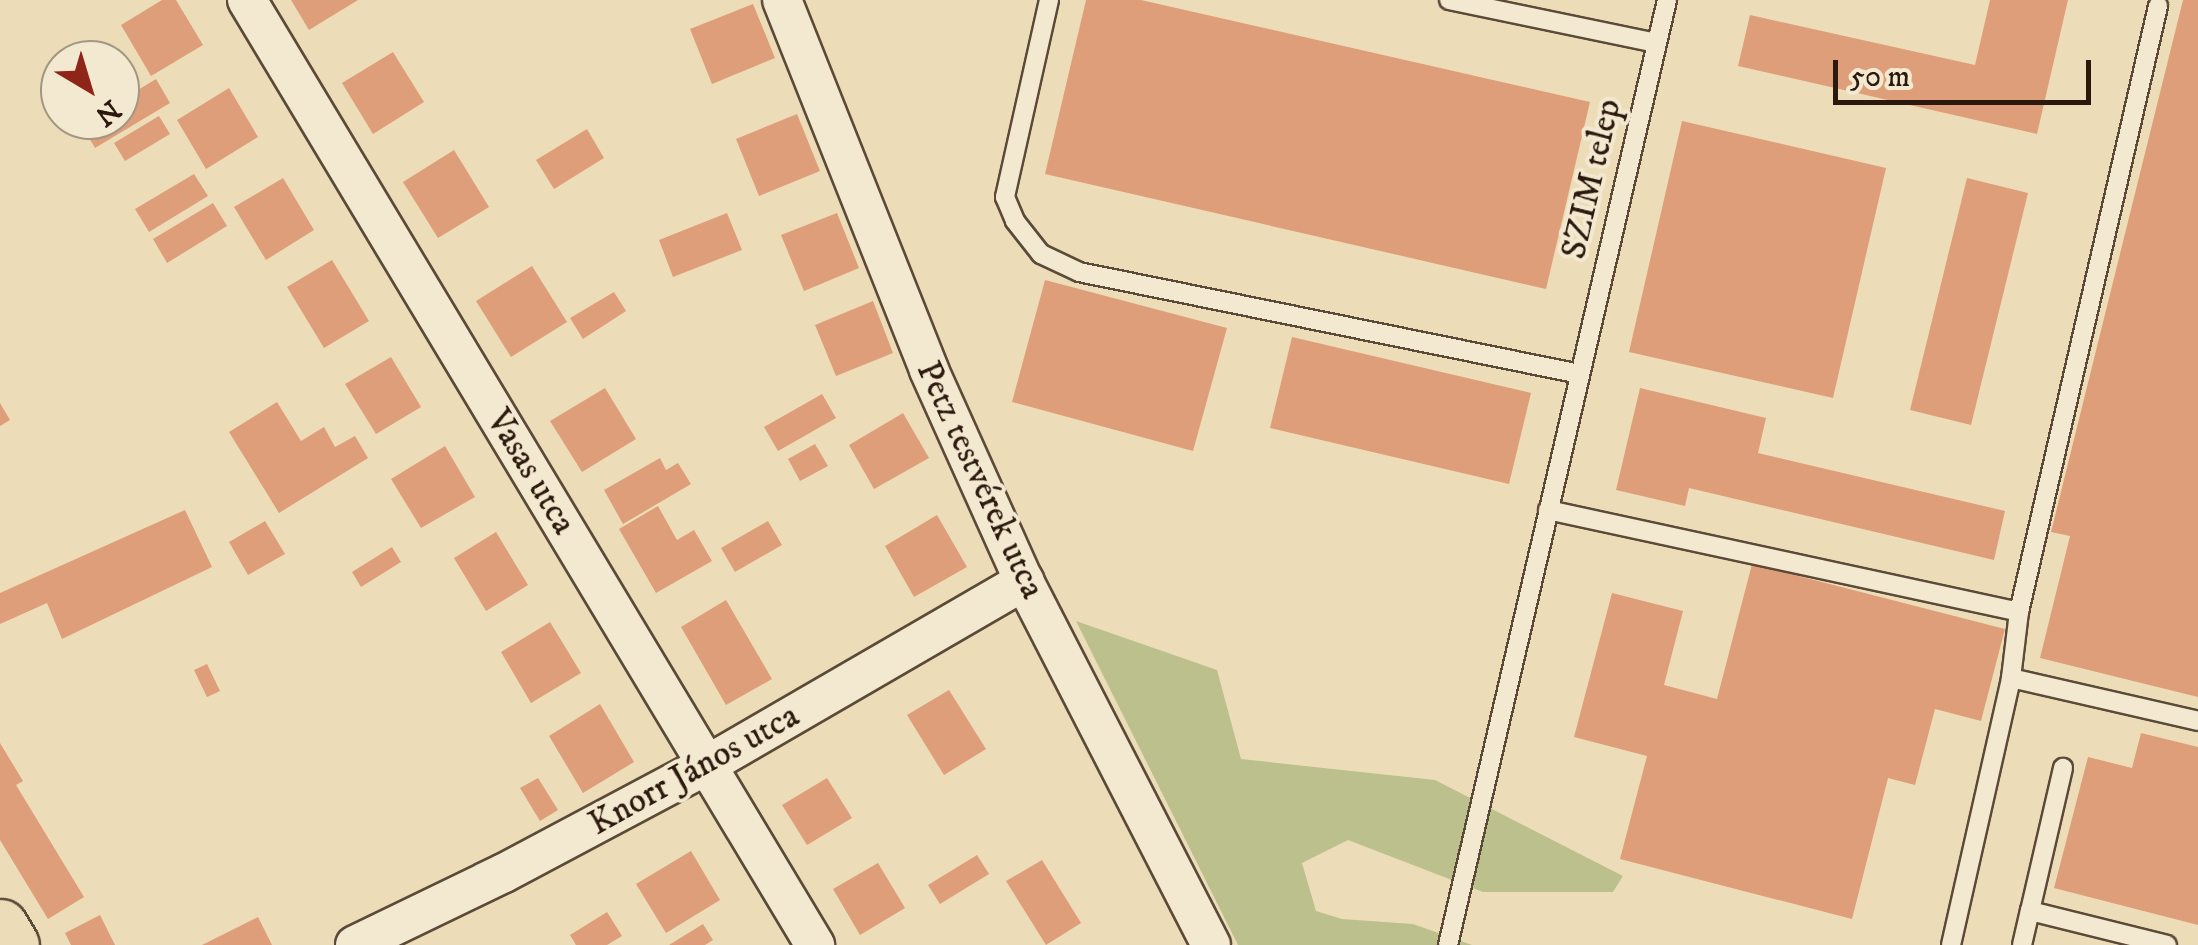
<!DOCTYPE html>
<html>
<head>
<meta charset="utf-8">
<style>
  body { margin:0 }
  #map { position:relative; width:2198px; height:945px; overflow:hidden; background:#ecddb8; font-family:"IM FELL DW Pica",serif }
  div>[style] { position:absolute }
  .green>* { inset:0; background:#bcc08c }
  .building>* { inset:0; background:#de9e79 }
  .roads { filter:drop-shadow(2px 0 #5c4a38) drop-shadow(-2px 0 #5c4a38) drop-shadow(0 2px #5c4a38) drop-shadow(0 -2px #5c4a38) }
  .lane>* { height:18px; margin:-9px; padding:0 9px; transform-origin:9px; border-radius:9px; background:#f3e9d1 }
  .street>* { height:38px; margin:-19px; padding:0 19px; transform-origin:19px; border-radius:19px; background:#f3e9d1 }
  .primary>* { height:55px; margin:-27.5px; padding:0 27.5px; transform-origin:27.5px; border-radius:27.5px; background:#ecddb8 }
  span { translate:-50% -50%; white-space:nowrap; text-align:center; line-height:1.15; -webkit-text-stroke:8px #f3e9d1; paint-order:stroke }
  .street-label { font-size:35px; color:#2c190d }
  .north { position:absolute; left:40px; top:40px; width:100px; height:100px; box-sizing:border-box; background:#f3e9d1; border:2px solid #a39683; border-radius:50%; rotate:142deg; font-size:28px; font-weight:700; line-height:40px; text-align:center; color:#2c190d }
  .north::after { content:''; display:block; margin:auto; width:35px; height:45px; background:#8f2418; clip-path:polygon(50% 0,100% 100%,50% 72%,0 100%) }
  .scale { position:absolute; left:1833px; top:60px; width:258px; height:45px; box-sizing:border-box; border:5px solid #2c190d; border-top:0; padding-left:12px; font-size:30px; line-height:35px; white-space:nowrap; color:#2c190d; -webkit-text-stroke:8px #f3e9d1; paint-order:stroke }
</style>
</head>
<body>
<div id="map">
  <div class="green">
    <i style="clip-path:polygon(1076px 621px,1217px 670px,1241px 759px,1435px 780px,1623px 876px,1613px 892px,1483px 892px,1348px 840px,1302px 863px,1316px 911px,1342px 919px,1413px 924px,1472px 945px,1238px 945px)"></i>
  </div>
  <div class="building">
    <i style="clip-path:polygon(162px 0,176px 0,203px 45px,151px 76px,121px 25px)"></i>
    <i style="clip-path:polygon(291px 0,358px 0,309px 30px)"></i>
    <i style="clip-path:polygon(1086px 0,1141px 0,1590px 102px,1546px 289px,1045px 174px)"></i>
    <i style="clip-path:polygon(1990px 0,2068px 0,2037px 134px,1738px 66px,1750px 15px,1975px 65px)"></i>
    <i style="clip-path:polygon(2183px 0,2198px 0,2198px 697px,2040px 658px,2070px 536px,2051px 532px)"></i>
    <i style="clip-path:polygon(753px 4px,775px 58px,712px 84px,690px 29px)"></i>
    <i style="clip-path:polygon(393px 52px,424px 102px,373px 134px,342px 83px)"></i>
    <i style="clip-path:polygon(156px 79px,170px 103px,95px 148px,81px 124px,120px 120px,120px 101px)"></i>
    <i style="clip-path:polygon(229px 88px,258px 137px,206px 169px,177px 120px)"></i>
    <i style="clip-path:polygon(797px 114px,820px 171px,759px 196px,736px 139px)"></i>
    <i style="clip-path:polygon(159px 116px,170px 134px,125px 161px,114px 143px)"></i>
    <i style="clip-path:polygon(1682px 121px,1886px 168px,1833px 398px,1629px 352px)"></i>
    <i style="clip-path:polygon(587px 129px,604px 158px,554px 189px,536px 160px)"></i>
    <i style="clip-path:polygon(454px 150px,489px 207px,438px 238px,403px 182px)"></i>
    <i style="clip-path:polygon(194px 174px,208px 196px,149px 232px,135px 209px)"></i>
    <i style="clip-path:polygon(283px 178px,314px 230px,266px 260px,234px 207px)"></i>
    <i style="clip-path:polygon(1967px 178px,2028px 193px,1971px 425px,1910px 410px)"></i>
    <i style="clip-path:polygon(213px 203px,227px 226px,167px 263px,153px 239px)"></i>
    <i style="clip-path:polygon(727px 213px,742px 250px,673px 277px,659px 240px)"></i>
    <i style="clip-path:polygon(837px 213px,859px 268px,804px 291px,781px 235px)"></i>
    <i style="clip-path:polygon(332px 260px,369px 321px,324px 348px,287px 287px)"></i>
    <i style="clip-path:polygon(532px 266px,567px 322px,511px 357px,476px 301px)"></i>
    <i style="clip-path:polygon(1045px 280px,1227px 328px,1193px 451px,1012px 402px)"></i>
    <i style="clip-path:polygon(614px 292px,626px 311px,583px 339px,570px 318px)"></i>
    <i style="clip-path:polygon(873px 301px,893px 353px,836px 376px,815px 325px)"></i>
    <i style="clip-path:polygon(1292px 337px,1531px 393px,1509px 484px,1270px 428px)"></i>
    <i style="clip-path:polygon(391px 357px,421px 407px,376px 434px,345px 384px)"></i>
    <i style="clip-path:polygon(605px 388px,636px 439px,582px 472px,550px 421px)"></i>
    <i style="clip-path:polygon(1640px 388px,1766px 418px,1758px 453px,2005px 511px,1994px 560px,1689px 488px,1685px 506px,1616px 490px)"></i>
    <i style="clip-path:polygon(822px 394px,836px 418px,778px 451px,764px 427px)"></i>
    <i style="clip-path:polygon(277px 402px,301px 441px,324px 427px,335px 447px,355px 436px,368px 458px,279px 513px,229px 432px)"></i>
    <i style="clip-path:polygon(0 403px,10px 420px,0 426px)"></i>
    <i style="clip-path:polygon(903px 413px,929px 458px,874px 489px,849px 445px)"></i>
    <i style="clip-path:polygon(815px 444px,828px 466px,800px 481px,788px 459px)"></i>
    <i style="clip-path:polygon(445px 446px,475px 497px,421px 528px,391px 479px)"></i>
    <i style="clip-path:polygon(660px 458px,666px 470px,678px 463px,691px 484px,623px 524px,604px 490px)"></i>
    <i style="clip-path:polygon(658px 506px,677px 540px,694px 530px,712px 561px,656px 593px,619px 529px)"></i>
    <i style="clip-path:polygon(185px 510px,212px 567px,62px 639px,47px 603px,0 624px,0 593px)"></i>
    <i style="clip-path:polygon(937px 515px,967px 567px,914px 597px,885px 546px)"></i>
    <i style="clip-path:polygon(265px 521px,285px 554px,248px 575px,229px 542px)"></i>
    <i style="clip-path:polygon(768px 521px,782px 545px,735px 572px,721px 548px)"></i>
    <i style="clip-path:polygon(496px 532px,528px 585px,486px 611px,454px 558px)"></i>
    <i style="clip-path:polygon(392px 547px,401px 562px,361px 587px,352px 572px)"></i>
    <i style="clip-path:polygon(1752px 564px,2005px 629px,1981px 721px,1935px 709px,1915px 785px,1888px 778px,1852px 919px,1620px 859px,1647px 756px,1574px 737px,1612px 593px,1683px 611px,1664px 685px,1717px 699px)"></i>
    <i style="clip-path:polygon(726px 600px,772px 679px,726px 705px,681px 627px)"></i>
    <i style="clip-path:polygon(550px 622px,581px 673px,531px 703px,501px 652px)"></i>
    <i style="clip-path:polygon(207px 664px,220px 691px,207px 697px,194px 670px)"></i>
    <i style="clip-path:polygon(949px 690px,986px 749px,944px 775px,907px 715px)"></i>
    <i style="clip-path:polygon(600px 704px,634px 762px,583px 793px,549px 736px)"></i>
    <i style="clip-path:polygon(2141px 733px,2198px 747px,2198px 925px,2054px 888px,2088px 757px,2132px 768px)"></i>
    <i style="clip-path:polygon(0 743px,23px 781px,16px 785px,84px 897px,48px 919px,0 840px)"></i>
    <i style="clip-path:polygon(538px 778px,558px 810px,540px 821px,520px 788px)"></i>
    <i style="clip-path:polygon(827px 778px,852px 818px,807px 845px,782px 805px)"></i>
    <i style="clip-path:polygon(691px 851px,720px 900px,666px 933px,636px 884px)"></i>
    <i style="clip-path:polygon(977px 855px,989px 874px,940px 904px,928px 885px)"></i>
    <i style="clip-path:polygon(1042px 860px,1081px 923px,1046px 945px,1006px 881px)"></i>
    <i style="clip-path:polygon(878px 863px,905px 908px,860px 935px,833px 889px)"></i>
    <i style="clip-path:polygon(607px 912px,622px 936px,607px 945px,576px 945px,570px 935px)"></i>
    <i style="clip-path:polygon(100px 915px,115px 945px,71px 945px,65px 933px)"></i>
    <i style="clip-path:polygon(258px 917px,272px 945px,202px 945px)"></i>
    <i style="clip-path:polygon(703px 924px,713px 940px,705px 945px,669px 945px)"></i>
  </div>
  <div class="roads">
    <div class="lane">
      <i style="left:1049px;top:0;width:202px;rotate:102.6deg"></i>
      <i style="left:1005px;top:197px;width:26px;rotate:67deg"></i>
      <i style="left:1015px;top:221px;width:42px;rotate:51.8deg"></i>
      <i style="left:1041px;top:254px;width:42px;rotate:25.3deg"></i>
      <i style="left:1079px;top:272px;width:511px;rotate:11.51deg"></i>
      <i style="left:1449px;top:0;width:212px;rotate:11.7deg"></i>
      <i style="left:1548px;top:510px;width:482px;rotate:12.2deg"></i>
      <i style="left:2011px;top:678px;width:66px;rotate:-83.1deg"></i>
      <i style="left:2019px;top:612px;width:622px;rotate:-77.08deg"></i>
      <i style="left:2030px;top:911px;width:147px;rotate:-77deg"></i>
      <i style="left:1448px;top:945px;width:970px;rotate:-76.95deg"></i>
      <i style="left:1951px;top:945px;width:274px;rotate:-77.3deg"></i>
      <i style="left:2011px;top:678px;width:192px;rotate:12.9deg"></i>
      <i style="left:2022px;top:945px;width:35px;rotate:-77deg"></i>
      <i style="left:2030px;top:911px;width:141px;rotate:13.9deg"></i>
    </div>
    <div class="street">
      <i style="left:247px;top:0;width:1103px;rotate:58.99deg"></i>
      <i style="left:782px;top:0;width:398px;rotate:68.3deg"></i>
      <i style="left:929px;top:370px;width:231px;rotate:65.8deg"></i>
      <i style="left:1024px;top:581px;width:409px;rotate:62.8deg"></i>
      <i style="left:355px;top:945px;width:165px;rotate:-25.8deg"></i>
      <i style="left:504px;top:873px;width:230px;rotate:-28deg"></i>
      <i style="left:707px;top:765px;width:367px;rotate:-30.1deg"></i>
    </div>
    <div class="primary">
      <i style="left:0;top:927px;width:21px;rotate:59deg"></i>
    </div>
  </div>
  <div class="street-label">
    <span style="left:1592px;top:179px;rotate:-77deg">SZIM telep</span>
    <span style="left:531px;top:472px;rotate:59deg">Vasas utca</span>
    <span style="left:980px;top:480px;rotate:65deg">Petz testvérek utca</span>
    <span style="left:694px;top:770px;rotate:-29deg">Knorr János utca</span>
  </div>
  <div class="north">N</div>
  <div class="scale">50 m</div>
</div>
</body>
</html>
